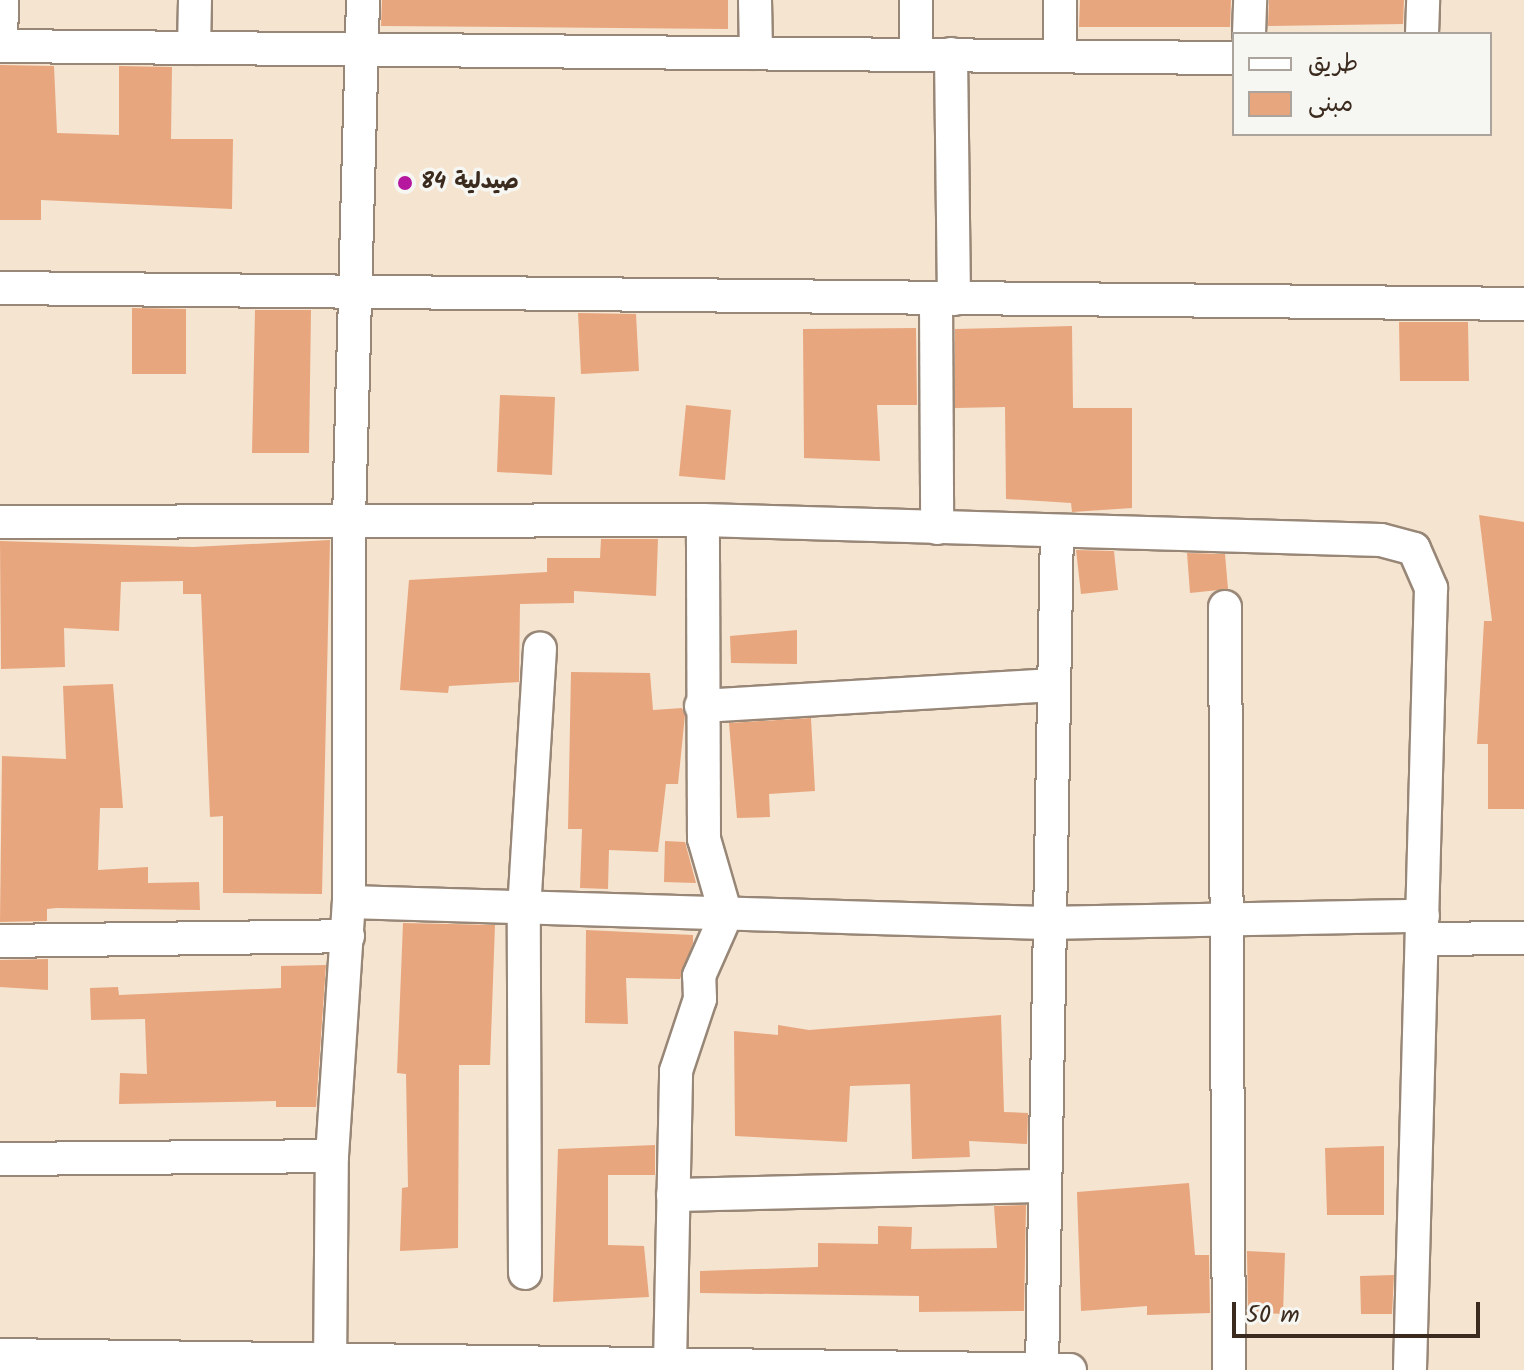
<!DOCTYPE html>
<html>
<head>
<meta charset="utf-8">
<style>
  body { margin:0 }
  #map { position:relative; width:1524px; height:1370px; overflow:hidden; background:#f5e4d0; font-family:Kalam,"Playpen Sans Arabic",sans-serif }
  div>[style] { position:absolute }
  .building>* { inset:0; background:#e8a67e }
  .roads { filter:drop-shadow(2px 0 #988777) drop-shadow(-2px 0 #988777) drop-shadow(0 2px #988777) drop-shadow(0 -2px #988777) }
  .minor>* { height:32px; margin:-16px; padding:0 16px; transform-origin:16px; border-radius:16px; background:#fff }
  .dots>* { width:22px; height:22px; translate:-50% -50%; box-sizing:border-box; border:4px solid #f6f6f2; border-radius:50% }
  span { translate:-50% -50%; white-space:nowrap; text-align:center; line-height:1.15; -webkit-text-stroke:7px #f6f6f2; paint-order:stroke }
  .poi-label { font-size:22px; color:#3b2a1e; font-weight:700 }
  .left { translate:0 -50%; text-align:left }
  .legend { position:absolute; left:1232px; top:32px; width:260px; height:104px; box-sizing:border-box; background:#f6f6f2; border:2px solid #aba49d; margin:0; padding:10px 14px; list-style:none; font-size:24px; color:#3b2a1e }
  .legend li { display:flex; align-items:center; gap:16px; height:40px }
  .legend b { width:40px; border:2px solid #aba49d }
  .scale { position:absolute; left:1232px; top:1302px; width:248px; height:36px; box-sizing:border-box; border:4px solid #3b2a1e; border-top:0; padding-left:10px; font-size:24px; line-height:28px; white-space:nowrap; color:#3b2a1e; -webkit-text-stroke:6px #f6f6f2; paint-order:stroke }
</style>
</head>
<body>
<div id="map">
  <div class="building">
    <i style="clip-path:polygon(382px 0,728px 0,728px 29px,381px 26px)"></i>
    <i style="clip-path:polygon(1080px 0,1231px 0,1230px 27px,1079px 27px)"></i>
    <i style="clip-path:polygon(1269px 0,1404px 0,1403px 24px,1268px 26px)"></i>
    <i style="clip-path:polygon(0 65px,54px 66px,57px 133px,119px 135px,119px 66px,172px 67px,171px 139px,233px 139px,232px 209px,41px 200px,41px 220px,0 220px)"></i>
    <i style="clip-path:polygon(132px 308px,186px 309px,186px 374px,132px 374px)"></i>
    <i style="clip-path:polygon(255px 310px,311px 310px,309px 453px,252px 453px)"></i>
    <i style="clip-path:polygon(578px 313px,636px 314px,639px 371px,581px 374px)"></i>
    <i style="clip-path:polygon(1399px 322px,1468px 322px,1469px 381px,1400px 381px)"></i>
    <i style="clip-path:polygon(1072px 326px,1073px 408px,1132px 408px,1132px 508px,1072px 512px,1071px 503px,1006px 499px,1005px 407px,955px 408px,955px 329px)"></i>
    <i style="clip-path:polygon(803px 329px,916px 328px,917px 405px,877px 405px,880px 461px,804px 458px)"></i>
    <i style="clip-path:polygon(500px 395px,555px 397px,552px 475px,497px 472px)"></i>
    <i style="clip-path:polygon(686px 405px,731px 410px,725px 480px,679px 476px)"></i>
    <i style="clip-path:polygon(1479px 515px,1524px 522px,1524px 809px,1488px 809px,1488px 744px,1477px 744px,1484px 621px,1492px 621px)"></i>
    <i style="clip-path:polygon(601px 539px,658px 539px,656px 596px,574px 591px,574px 603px,520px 604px,519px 682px,449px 686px,448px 693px,400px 690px,409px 580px,547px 572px,547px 558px,600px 558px)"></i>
    <i style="clip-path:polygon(330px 540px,322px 894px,223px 893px,223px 816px,210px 817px,201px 594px,183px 594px,183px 581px,121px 582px,119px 631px,64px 628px,65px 667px,1px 669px,0 541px,193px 547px)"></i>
    <i style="clip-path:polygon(1076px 550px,1114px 551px,1118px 590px,1081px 594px)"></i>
    <i style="clip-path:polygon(1187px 553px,1225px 554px,1228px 589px,1190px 593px)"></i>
    <i style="clip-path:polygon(797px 630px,797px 664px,731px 663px,730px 636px)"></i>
    <i style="clip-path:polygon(571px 672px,650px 673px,653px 710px,682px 708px,685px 715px,678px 784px,666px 784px,658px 852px,609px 850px,608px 889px,580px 888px,582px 829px,568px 829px)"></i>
    <i style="clip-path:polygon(113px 684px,123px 808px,100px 808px,98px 870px,148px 867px,148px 883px,199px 882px,200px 910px,56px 908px,47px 909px,47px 921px,0 922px,2px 756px,66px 759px,63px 686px)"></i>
    <i style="clip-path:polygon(811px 718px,815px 791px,769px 794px,770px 817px,737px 818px,729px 723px)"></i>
    <i style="clip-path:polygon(665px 841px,685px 842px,696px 883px,664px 882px)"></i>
    <i style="clip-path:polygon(403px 923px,495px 925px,490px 1065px,459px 1065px,458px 1248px,400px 1251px,402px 1188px,408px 1187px,406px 1074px,397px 1073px)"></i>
    <i style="clip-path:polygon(586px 930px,693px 935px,693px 943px,680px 979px,626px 978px,628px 1024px,585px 1023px)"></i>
    <i style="clip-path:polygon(48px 959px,48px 990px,0 987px,0 960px)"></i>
    <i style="clip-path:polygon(326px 965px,316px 1107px,276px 1107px,276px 1101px,119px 1104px,120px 1073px,147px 1074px,145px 1019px,91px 1020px,90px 988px,118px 987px,119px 995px,281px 988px,281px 966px)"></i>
    <i style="clip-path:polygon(1001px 1015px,1004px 1112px,1028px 1113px,1027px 1144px,969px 1141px,970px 1157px,912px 1159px,910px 1084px,850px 1086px,847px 1142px,735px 1136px,734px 1031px,778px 1035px,778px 1025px,809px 1030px)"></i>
    <i style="clip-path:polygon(655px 1145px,655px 1175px,608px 1175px,608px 1245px,644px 1246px,649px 1297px,553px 1302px,558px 1149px)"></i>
    <i style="clip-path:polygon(1384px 1146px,1384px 1215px,1327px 1215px,1325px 1148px)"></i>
    <i style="clip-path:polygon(1189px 1183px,1195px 1255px,1209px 1255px,1210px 1313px,1147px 1315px,1147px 1306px,1081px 1311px,1077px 1192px)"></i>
    <i style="clip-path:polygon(1026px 1205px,1024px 1311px,919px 1312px,919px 1296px,700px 1293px,700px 1271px,818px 1267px,818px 1243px,878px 1244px,878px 1226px,912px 1227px,911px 1249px,997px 1248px,994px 1206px)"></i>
    <i style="clip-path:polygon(1247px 1251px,1285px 1253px,1283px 1314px,1248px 1312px)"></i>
    <i style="clip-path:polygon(1394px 1275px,1392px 1314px,1361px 1314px,1360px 1276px)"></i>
  </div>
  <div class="roads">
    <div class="minor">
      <i style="left:755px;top:0;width:53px;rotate:88.9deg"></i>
      <i style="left:1249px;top:34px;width:34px;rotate:-88deg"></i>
      <i style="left:1422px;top:34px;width:34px;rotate:-88deg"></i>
      <i style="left:0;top:46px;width:1234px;rotate:0.56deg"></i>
      <i style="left:1px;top:46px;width:46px;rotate:-88.8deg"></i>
      <i style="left:194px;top:48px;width:48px;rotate:-88.8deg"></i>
      <i style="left:951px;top:54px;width:245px;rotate:89.3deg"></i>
      <i style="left:1060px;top:54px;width:54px;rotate:-90deg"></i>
      <i style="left:916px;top:55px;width:55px;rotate:-90deg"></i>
      <i style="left:0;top:288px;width:1524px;rotate:0.6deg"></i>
      <i style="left:936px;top:299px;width:229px;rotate:89.7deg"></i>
      <i style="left:0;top:522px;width:703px;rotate:-0.16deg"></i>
      <i style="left:703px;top:520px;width:678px;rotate:1.69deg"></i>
      <i style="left:1381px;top:540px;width:34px;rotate:15deg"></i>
      <i style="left:1414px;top:549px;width:43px;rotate:66.4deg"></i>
      <i style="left:1431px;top:588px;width:782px;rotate:91.54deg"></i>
      <i style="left:1225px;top:607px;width:763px;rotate:89.7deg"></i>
      <i style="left:701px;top:706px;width:350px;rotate:-3.4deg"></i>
      <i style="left:349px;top:902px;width:696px;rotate:1.73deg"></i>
      <i style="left:1045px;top:923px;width:378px;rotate:-1.1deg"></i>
      <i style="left:1425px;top:939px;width:99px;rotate:-0.6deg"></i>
      <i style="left:0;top:941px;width:348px;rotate:-0.8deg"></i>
      <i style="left:0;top:1159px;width:332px;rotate:-0.5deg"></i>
      <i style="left:673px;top:1195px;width:369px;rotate:-1.4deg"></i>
      <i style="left:525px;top:1273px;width:363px;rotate:-90.2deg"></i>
      <i style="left:524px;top:910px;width:262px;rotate:-86.5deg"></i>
      <i style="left:0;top:1355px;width:1070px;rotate:0.8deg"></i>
      <i style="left:670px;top:1364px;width:293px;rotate:-88.8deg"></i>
      <i style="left:676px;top:1071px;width:76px;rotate:-71.6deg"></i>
      <i style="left:700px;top:999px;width:23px;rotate:-92deg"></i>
      <i style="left:699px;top:976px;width:67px;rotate:-66.1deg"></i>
      <i style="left:726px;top:915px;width:79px;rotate:-106.1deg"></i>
      <i style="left:704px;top:839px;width:319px;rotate:-90.2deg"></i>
      <i style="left:330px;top:1370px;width:214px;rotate:-89.5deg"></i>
      <i style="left:332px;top:1156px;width:255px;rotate:-86.2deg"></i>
      <i style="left:349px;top:902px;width:382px;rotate:-90deg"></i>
      <i style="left:349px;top:520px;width:520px;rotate:-88.46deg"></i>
      <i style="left:1042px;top:1370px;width:839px;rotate:-88.98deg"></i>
    </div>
  </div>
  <div class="dots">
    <i style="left:405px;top:183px;background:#b5179e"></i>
  </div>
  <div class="poi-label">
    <span class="left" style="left:421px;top:183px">84 صيدلية</span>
  </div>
  <ul class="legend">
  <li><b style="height:10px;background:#fff"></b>طريق</li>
  <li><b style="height:22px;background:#e8a67e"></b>مبنى</li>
  </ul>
  <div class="scale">50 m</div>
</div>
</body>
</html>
